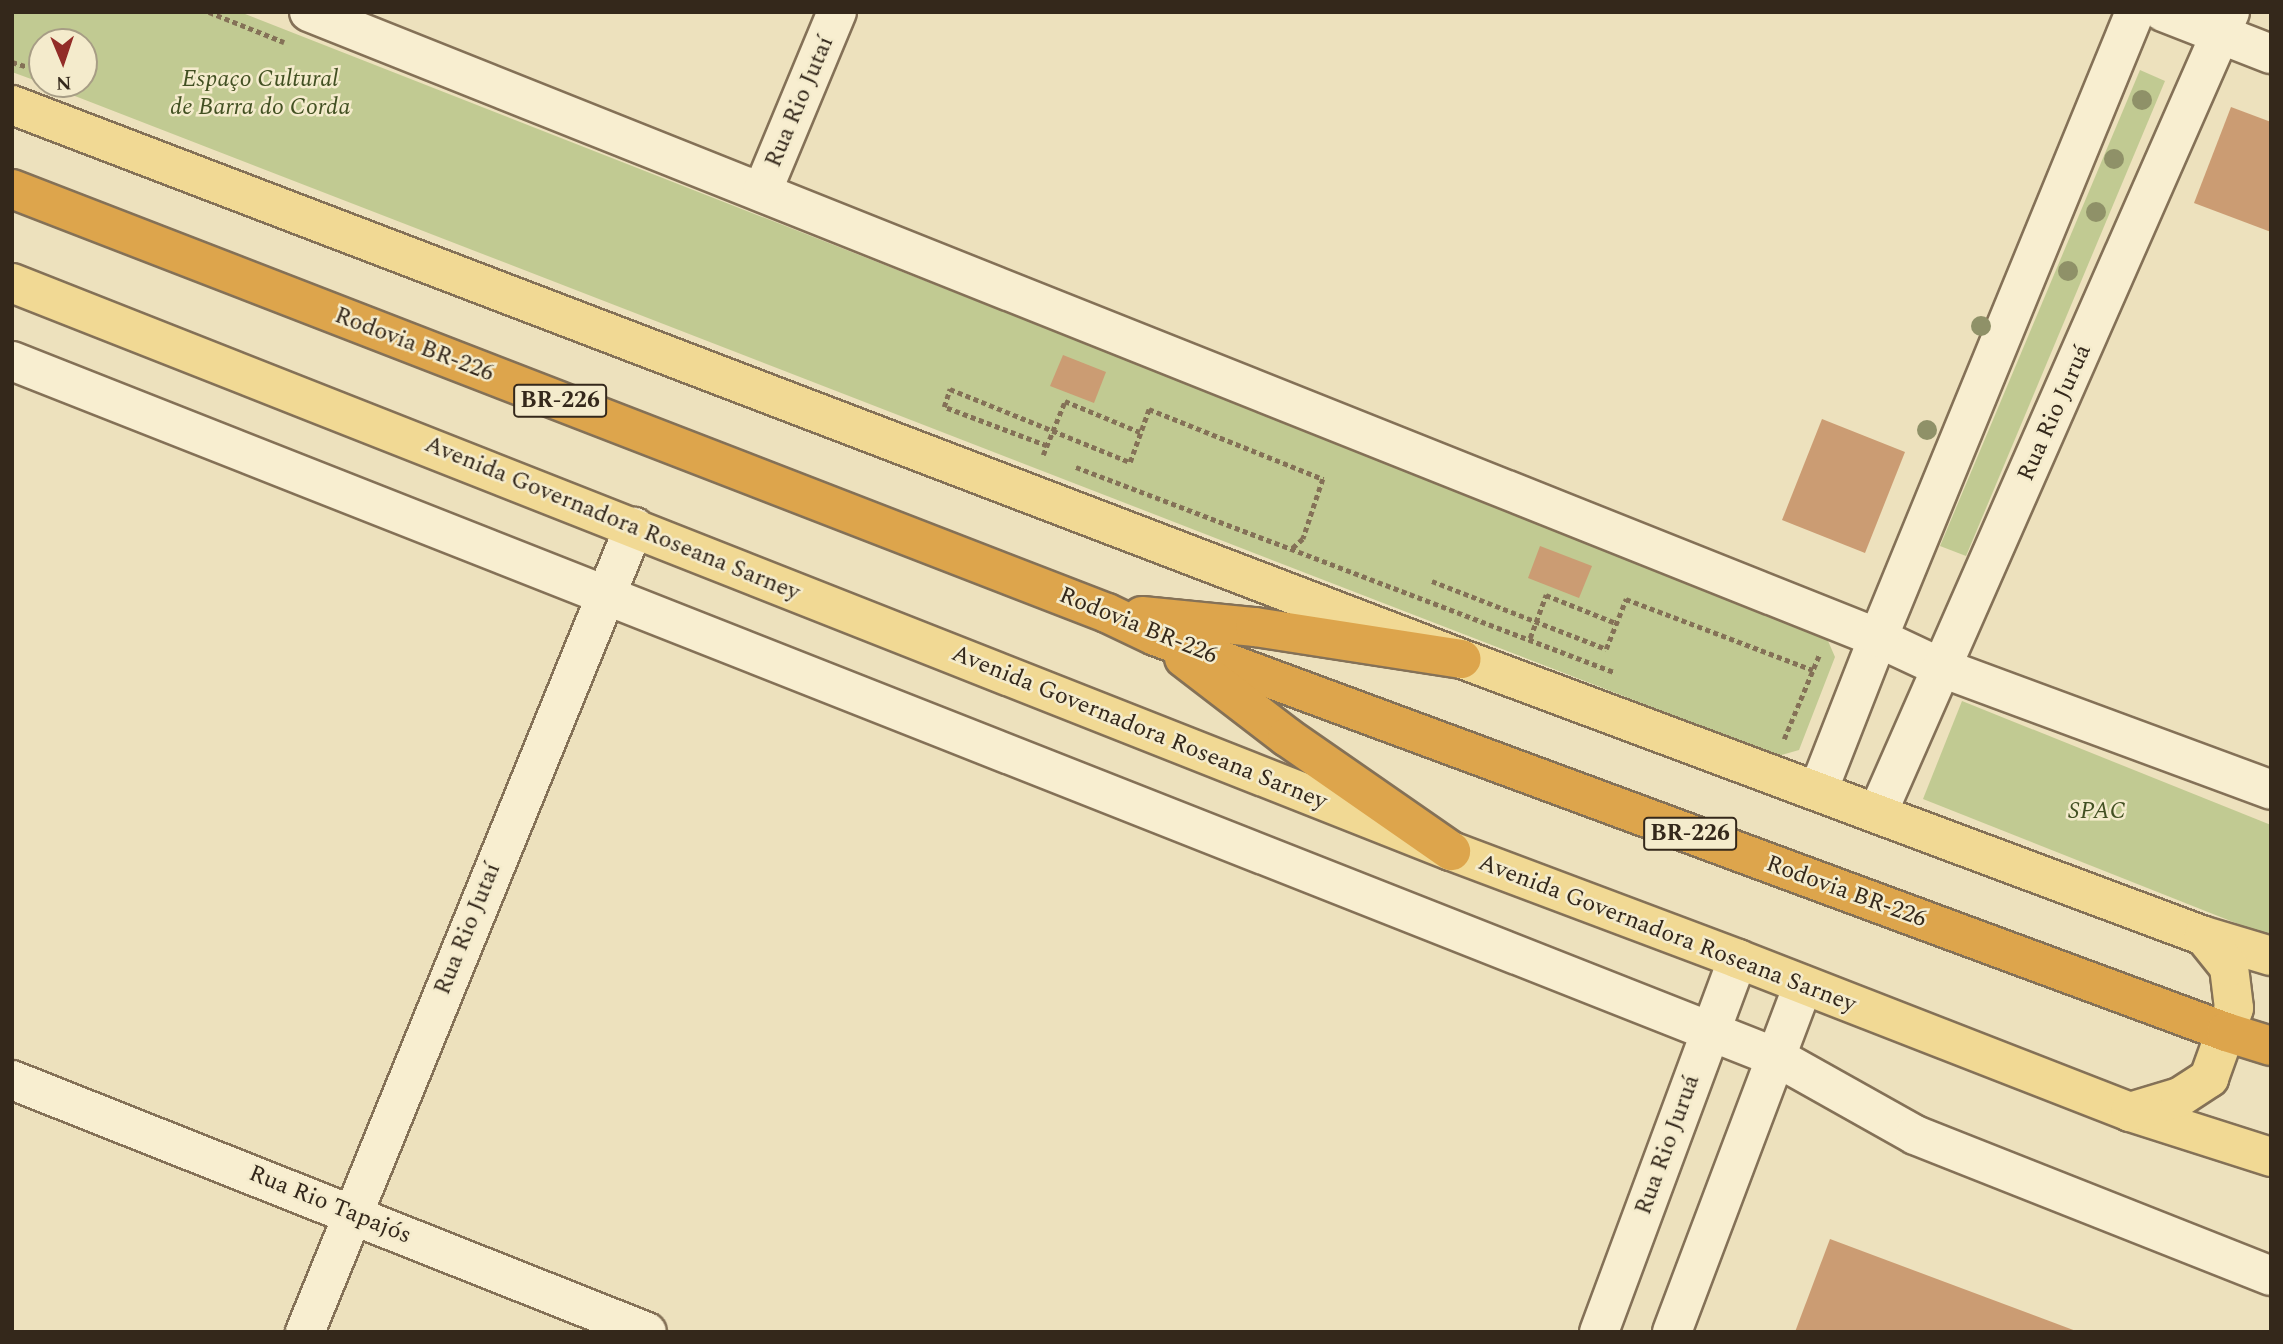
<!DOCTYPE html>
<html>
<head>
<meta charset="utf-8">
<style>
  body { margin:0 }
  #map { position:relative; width:2283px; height:1344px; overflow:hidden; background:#ede1bd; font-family:Spectral,serif }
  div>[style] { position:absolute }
  .green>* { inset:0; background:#c1ca92 }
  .building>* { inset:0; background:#cb9c73 }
  .path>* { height:4.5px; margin-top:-2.25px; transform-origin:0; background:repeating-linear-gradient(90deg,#847157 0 5px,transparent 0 8.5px) }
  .roads { filter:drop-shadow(2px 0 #847157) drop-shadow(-2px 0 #847157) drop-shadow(0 2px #847157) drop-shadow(0 -2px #847157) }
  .minor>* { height:38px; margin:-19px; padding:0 19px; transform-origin:19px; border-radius:19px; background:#f8eed0 }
  .major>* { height:38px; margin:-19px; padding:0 19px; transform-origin:19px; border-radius:19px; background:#f1d994 }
  .highway>* { height:38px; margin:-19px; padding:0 19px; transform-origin:19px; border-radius:19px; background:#dda54c }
  .trees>* { width:20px; height:20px; margin:-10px; border-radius:50%; background:#8f9168 }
  span { translate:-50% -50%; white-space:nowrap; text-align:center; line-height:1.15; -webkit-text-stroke:5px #f4ebcc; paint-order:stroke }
  .shield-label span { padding:2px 5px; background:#f4ebcc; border:2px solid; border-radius:5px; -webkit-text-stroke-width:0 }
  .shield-label { font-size:23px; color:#34281b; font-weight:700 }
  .park-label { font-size:24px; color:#425022; font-style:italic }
  .street-label { font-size:24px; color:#34281b }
  .frame { position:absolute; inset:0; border:14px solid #34281b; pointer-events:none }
  .north { position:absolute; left:28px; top:28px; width:70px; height:70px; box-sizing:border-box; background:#f4ebcc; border:2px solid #a79d85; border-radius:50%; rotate:178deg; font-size:19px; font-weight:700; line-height:28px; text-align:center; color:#34281b }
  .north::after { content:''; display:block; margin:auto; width:24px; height:32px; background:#922c27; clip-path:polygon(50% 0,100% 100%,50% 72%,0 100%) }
</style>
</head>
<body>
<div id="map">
  <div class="green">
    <i style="clip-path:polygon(12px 12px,240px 12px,1825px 634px,1835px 657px,1799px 750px,1778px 756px,44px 84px,84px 84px,84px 42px,42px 42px,42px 83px,12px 72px)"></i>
    <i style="clip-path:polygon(2140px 70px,2165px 81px,1966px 556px,1940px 546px)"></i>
    <i style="clip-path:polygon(1962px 701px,2271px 825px,2271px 937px,1923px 799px)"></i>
  </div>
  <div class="building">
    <i style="clip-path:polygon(2231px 107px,2271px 122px,2271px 232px,2194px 203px)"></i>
    <i style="clip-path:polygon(1063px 355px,1106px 372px,1094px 403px,1050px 386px)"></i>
    <i style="clip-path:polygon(1822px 419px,1905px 452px,1865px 553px,1782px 520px)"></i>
    <i style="clip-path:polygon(1540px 546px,1592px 566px,1579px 598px,1528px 578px)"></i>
    <i style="clip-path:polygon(1830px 1239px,2076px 1331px,2076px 1332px,1795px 1332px)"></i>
  </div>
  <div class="path">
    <i style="left:209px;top:12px;width:81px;rotate:21.8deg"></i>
    <i style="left:12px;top:62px;width:14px;rotate:17deg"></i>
    <i style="left:1047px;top:446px;width:110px;rotate:-159.3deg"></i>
    <i style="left:944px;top:407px;width:19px;rotate:-72deg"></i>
    <i style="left:950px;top:389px;width:194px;rotate:22.1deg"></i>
    <i style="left:1130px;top:462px;width:56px;rotate:-70.3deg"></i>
    <i style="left:1149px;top:409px;width:188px;rotate:21.9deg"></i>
    <i style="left:1323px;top:479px;width:63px;rotate:108.4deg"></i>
    <i style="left:1303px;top:539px;width:15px;rotate:138deg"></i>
    <i style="left:1043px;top:455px;width:58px;rotate:-67.8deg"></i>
    <i style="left:1065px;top:401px;width:81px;rotate:22.5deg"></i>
    <i style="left:1076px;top:467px;width:576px;rotate:20.86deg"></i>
    <i style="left:1432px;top:581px;width:187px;rotate:21.3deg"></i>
    <i style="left:1606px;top:649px;width:54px;rotate:-68.2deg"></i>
    <i style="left:1626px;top:599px;width:200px;rotate:20.8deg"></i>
    <i style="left:1530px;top:638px;width:46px;rotate:-69.6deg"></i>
    <i style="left:1546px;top:595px;width:75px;rotate:21.8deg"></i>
    <i style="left:1784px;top:739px;width:93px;rotate:-67.3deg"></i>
  </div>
  <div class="roads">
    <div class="minor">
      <i style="left:309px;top:12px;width:1689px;rotate:21.75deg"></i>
      <i style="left:1878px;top:638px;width:71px;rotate:25.1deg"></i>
      <i style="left:1942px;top:668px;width:351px;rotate:20.3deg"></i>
      <i style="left:2163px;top:12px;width:116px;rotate:21.3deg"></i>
      <i style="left:762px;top:192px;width:195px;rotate:-67.4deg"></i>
      <i style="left:12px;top:361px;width:1899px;rotate:21.54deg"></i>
      <i style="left:1778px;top:1058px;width:157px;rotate:29.3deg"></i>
      <i style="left:1915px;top:1135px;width:383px;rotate:21.6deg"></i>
      <i style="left:1818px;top:791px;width:164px;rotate:-68.6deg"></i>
      <i style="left:1878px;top:638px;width:677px;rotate:-67.68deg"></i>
      <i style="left:1878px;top:812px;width:874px;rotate:-66.25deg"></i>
      <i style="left:12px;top:1080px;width:683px;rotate:21.65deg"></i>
      <i style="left:305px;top:1332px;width:870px;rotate:-67.77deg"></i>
      <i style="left:1599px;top:1332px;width:398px;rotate:-69.6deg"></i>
      <i style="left:1672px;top:1332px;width:371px;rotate:-69.3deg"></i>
    </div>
    <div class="major">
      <i style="left:12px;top:105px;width:1552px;rotate:20.91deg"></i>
      <i style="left:1462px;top:659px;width:792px;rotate:20.47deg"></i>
      <i style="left:2204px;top:936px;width:70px;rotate:16.6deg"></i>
      <i style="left:12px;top:283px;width:1547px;rotate:21.54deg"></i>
      <i style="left:1451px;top:851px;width:307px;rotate:20.6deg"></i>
      <i style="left:1738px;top:959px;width:421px;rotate:21.3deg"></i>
      <i style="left:2130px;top:1112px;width:148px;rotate:17.7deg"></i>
      <i style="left:2130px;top:1112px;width:52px;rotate:-16.7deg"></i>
      <i style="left:2180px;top:1097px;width:35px;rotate:-33deg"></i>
      <i style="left:2209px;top:1078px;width:74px;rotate:-70.3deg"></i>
      <i style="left:2234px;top:1008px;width:41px;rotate:-97deg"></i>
      <i style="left:2229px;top:967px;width:40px;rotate:-129deg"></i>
    </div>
    <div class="highway">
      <i style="left:12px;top:189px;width:1174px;rotate:21.17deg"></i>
      <i style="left:1107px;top:613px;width:53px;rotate:25.6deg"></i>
      <i style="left:1155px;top:636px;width:1142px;rotate:20.29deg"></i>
      <i style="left:2226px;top:1032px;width:47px;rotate:17.3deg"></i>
      <i style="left:1142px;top:616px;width:114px;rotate:5.6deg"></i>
      <i style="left:1255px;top:627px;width:209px;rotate:8.8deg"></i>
      <i style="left:1184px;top:658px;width:130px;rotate:37.5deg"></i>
      <i style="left:1287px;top:737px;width:200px;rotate:34.8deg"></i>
    </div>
  </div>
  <div class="trees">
    <i style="left:2142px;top:100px"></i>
    <i style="left:2114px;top:159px"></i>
    <i style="left:2096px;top:212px"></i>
    <i style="left:2068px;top:271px"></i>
    <i style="left:1981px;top:326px"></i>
    <i style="left:1927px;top:430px"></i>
  </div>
  <div class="shield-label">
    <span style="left:560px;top:401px">BR-226</span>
    <span style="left:1690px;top:834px">BR-226</span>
  </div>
  <div class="park-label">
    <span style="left:260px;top:94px">Espaço Cultural<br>de Barra do Corda</span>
    <span style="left:2097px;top:812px">SPAC</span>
  </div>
  <div class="street-label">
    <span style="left:800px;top:102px;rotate:-67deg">Rua Rio Jutaí</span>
    <span style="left:414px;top:345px;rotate:21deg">Rodovia BR-226</span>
    <span style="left:2055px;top:413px;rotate:-66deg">Rua Rio Juruá</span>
    <span style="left:612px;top:519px;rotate:22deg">Avenida Governadora Roseana Sarney</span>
    <span style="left:1138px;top:626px;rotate:22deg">Rodovia BR-226</span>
    <span style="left:1139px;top:728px;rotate:22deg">Avenida Governadora Roseana Sarney</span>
    <span style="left:1846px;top:892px;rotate:20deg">Rodovia BR-226</span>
    <span style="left:468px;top:929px;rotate:-68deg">Rua Rio Jutaí</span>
    <span style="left:1667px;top:934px;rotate:21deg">Avenida Governadora Roseana Sarney</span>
    <span style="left:1668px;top:1145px;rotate:-70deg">Rua Rio Juruá</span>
    <span style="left:330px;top:1205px;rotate:22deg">Rua Rio Tapajós</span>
  </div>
  <div class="frame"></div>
  <div class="north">N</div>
</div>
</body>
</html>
